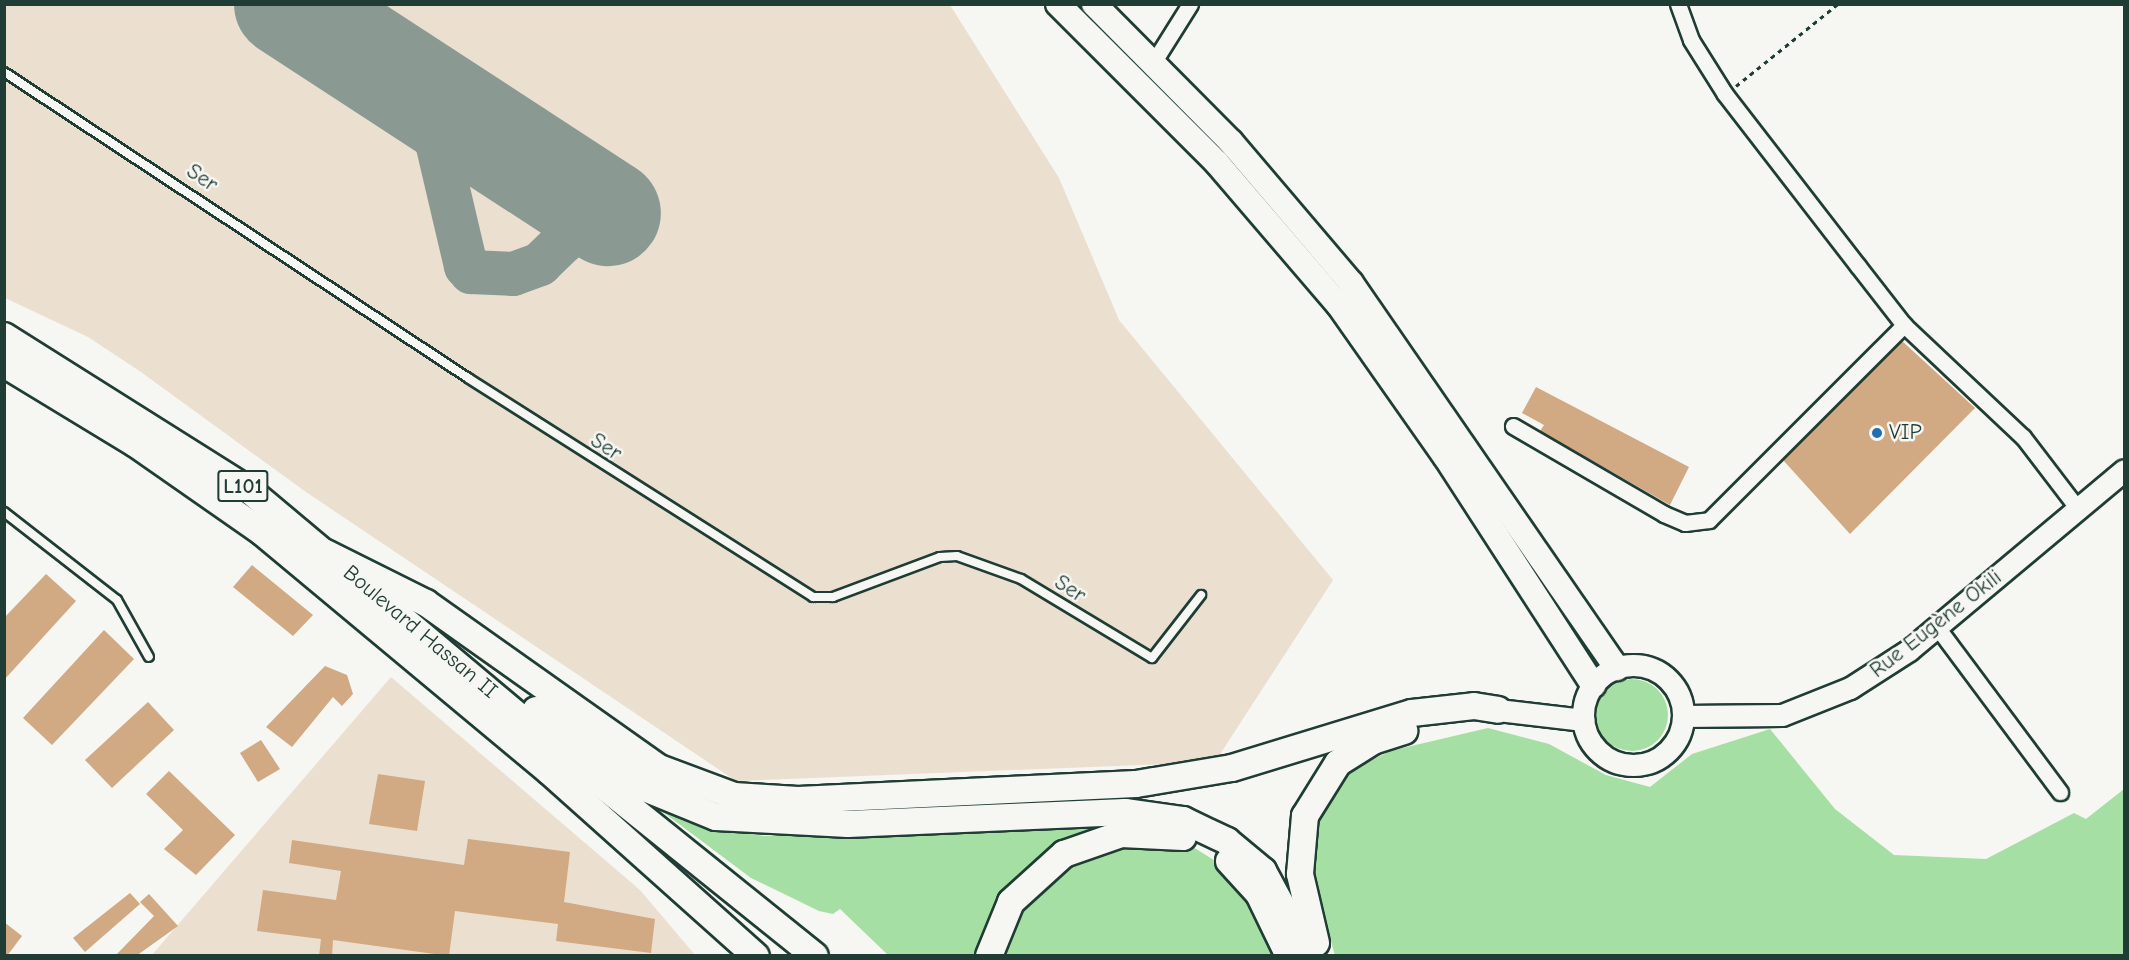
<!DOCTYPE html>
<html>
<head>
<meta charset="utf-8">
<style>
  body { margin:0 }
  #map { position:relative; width:2129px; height:960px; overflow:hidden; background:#f6f6f2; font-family:"Comic Neue",sans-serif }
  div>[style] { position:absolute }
  .built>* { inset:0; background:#ebdfd0 }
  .green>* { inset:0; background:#a6dfa4 }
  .round { border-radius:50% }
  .taxiway>* { height:44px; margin:-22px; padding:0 22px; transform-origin:22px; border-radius:22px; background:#8a9a93 }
  .runway>* { height:106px; margin:-53px; padding:0 53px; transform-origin:53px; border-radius:53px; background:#8a9a93 }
  .building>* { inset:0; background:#d1a982 }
  .path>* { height:3px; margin-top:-1.5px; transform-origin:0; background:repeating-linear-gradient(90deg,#1f3d34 0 4.5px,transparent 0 9px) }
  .roads { filter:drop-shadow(2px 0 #1f3d34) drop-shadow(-2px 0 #1f3d34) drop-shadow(0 2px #1f3d34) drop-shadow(0 -2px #1f3d34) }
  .service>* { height:8px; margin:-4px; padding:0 4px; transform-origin:4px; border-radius:4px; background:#f6f6f2 }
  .minor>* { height:15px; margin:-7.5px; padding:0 7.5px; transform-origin:7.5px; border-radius:7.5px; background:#f6f6f2 }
  .secondary>* { height:21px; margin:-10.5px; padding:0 10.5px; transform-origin:10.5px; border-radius:10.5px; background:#f6f6f2 }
  .secondary>.ring { margin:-10.5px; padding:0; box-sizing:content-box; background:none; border:21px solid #f6f6f2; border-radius:50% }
  .primary>* { height:24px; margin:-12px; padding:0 12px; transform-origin:12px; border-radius:12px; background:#f6f6f2 }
  .trunk>* { height:26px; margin:-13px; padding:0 13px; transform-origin:13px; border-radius:13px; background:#f6f6f2 }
  .dots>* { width:16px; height:16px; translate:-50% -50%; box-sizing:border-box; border:3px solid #f6f6f2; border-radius:50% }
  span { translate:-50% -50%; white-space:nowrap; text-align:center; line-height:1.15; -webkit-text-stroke:5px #f6f6f2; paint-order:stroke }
  .shield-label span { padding:2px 4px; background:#f6f6f2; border:2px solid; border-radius:4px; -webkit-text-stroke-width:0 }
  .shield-label { font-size:21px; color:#1f3d34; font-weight:700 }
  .street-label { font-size:22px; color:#1f3d34 }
  .poi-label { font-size:22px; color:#1f3d34 }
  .left { translate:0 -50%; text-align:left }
  .frame { position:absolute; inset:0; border:6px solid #1f3d34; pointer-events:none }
</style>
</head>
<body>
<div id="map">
  <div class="built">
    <i style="clip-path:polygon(4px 5px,950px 5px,1059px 178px,1119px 320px,1333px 580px,1215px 762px,736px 781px,306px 492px,141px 372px,88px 337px,5px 298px)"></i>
    <i style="clip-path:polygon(391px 677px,640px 890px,695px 955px,151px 956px)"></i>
  </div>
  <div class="green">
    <i class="round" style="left:1596px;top:679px;width:72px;height:72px"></i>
    <i style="clip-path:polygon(1488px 728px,1549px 744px,1606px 775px,1650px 787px,1692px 754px,1770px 729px,1835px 809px,1894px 855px,1986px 859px,2074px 813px,2086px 819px,2124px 789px,2124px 955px,1335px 956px,1310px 861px,1314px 827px,1331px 793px,1351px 771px,1390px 751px)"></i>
    <i style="clip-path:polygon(659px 809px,722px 830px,764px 836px,1116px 821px,1072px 837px,1023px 870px,990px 915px,978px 955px,889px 956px,840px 909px,833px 914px,819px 911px,751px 878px)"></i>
    <i style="clip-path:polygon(1185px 842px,1233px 872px,1282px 956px,1000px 956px,1020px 902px,1086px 846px)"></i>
  </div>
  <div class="taxiway">
    <i style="left:396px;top:75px;width:71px;rotate:56.5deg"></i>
    <i style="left:435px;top:134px;width:136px;rotate:76.8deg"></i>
    <i style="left:466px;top:266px;width:8px;rotate:50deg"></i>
    <i style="left:471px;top:272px;width:42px;rotate:2.7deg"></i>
    <i style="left:513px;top:274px;width:29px;rotate:-20deg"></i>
    <i style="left:540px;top:264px;width:32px;rotate:-44deg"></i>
    <i style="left:563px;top:242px;width:28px;rotate:-64deg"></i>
    <i style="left:575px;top:217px;width:49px;rotate:-95.8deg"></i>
    <i style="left:570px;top:168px;width:56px;rotate:-132.8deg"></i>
    <i style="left:532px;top:127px;width:41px;rotate:-171.7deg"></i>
    <i style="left:491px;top:121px;width:18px;rotate:167deg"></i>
  </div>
  <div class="runway">
    <i style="left:287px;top:4px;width:383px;rotate:33.1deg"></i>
  </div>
  <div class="building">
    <i style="clip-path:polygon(1902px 341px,1975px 408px,1850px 534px,1783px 460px)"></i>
    <i style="clip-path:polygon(1536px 387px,1689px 467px,1670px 505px,1540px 431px,1544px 425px,1522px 413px)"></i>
    <i style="clip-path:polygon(252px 565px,313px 615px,293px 636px,233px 587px)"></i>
    <i style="clip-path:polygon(46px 574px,76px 601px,4px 680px,4px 618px)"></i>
    <i style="clip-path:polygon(104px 630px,134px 659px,52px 745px,23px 718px)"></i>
    <i style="clip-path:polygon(325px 666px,347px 675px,353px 694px,342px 706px,333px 697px,292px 747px,266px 727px)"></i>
    <i style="clip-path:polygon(148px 702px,174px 730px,112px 788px,85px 760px)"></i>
    <i style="clip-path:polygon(261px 740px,280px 769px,258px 782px,240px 753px)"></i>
    <i style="clip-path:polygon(169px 771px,235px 835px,196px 875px,164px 849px,183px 830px,146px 794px)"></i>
    <i style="clip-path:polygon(378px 774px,425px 781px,417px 831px,369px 824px)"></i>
    <i style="clip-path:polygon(468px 839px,570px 852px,564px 902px,655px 919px,651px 953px,556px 941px,558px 924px,455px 911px,449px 956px,333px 940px,332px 956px,319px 956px,321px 939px,257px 931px,263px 890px,336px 900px,341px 871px,289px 863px,292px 840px,464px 865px)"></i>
    <i style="clip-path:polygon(130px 893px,140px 904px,85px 952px,73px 938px)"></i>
    <i style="clip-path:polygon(149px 894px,178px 926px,136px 956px,115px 956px,154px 916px,140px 902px)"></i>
    <i style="clip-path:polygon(4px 922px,22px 936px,7px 956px,4px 956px)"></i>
  </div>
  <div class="path">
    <i style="left:1736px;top:86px;width:131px;rotate:-38.8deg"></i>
  </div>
  <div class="roads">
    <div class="service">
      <i style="left:4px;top:72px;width:556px;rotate:33.4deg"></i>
      <i style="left:468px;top:378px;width:409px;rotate:32.4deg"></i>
      <i style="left:813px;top:597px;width:20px"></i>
      <i style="left:833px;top:597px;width:114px;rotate:-20.5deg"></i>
      <i style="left:940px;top:557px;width:17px;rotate:-3deg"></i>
      <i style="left:957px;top:556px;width:68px;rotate:19.8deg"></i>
      <i style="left:1021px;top:579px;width:153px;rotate:31.1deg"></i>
      <i style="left:1152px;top:658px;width:80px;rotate:-52.1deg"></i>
      <i style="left:4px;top:512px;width:143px;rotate:37.9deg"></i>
      <i style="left:117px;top:600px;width:65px;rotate:60.7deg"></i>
    </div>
    <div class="minor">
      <i style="left:1678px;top:4px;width:38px;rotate:70deg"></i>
      <i style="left:1691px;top:40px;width:64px;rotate:57.8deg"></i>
      <i style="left:1725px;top:94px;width:217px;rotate:52.3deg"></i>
      <i style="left:1858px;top:266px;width:75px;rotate:52.1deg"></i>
      <i style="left:1904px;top:325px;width:163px;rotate:43.3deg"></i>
      <i style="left:2023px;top:437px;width:91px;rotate:52.6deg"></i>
      <i style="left:1153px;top:63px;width:70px;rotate:-57.9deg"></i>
      <i style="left:1513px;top:426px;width:175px;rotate:30.2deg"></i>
      <i style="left:1664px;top:514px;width:23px;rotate:23deg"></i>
      <i style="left:1685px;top:523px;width:24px;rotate:-7deg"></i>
      <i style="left:1709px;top:520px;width:276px;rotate:-45deg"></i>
      <i style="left:1937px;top:627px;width:206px;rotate:53.3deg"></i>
    </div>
    <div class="secondary">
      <i class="ring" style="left:1583px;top:665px;width:79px;height:79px"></i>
      <i style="left:1498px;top:710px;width:86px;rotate:6.7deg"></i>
      <i style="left:1683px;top:716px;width:99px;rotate:-0.6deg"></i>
      <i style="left:1782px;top:715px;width:73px;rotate:-21.7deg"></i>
      <i style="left:1850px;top:688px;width:70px;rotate:-32.8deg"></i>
      <i style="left:1909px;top:650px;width:280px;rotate:-39.9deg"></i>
    </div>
    <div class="primary">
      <i style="left:1058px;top:4px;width:225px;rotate:45deg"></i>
      <i style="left:1217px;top:163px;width:186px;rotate:49.4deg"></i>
      <i style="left:1338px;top:304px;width:186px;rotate:54.9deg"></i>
      <i style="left:1445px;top:456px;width:273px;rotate:57.1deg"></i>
      <i style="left:1094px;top:4px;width:194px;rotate:45.2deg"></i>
      <i style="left:1231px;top:142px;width:185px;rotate:49.6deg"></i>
      <i style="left:1351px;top:283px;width:468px;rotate:55.4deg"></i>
    </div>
    <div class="trunk">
      <i style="left:4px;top:336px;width:289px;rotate:32.2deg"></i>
      <i style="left:249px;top:490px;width:419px;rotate:40deg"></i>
      <i style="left:570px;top:759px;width:314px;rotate:38.8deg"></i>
      <i style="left:4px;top:364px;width:154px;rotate:31.2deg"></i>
      <i style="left:136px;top:444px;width:154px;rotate:34.9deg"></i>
      <i style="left:262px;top:532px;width:375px;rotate:39.8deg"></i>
      <i style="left:550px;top:772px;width:276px;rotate:41.8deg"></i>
      <i style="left:326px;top:553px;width:112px;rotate:26.6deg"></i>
      <i style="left:426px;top:603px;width:286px;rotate:35.3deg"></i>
      <i style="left:659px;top:768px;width:80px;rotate:20.5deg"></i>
      <i style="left:734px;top:796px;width:64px;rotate:3.6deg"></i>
      <i style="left:798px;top:800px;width:338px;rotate:-2.7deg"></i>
      <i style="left:1136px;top:784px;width:97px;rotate:-9.5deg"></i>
      <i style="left:1232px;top:768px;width:188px;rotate:-17deg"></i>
      <i style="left:1412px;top:713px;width:62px;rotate:-6.4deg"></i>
      <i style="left:1474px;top:706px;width:24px;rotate:9deg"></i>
      <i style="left:536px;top:710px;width:136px;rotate:35.4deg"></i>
      <i style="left:647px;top:789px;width:74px;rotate:22.1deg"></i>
      <i style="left:716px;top:817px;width:132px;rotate:3deg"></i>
      <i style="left:848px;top:824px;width:277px;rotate:-2.5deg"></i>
      <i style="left:1125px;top:812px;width:59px;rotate:7.9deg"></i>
      <i style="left:1183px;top:820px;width:49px;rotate:25.5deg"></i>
      <i style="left:1227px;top:841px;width:47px;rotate:39.8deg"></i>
      <i style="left:1263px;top:871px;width:97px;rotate:61.6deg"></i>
      <i style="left:1229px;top:861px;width:45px;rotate:47.7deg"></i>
      <i style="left:1259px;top:894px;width:69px;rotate:64.2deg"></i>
      <i style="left:1316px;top:943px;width:71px;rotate:-103.1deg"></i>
      <i style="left:1300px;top:874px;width:58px;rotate:-85.1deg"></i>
      <i style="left:1305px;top:816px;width:62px;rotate:-58.1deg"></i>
      <i style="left:1338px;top:763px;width:41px;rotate:-32.2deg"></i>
      <i style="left:1373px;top:741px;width:33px;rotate:-18deg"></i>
      <i style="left:989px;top:956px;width:58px;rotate:-67.8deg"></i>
      <i style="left:1011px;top:902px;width:72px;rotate:-42.2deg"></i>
      <i style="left:1064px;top:854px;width:60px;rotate:-19.3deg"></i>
      <i style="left:1121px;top:834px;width:62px;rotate:2.8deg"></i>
    </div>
  </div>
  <div class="dots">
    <i style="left:1877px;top:433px;background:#1f6fb2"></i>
  </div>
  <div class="shield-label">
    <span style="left:243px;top:486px">L101</span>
  </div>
  <div class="street-label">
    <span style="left:202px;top:178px;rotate:34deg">Ser</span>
    <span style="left:606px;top:447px;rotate:33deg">Ser</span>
    <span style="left:1070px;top:589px;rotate:33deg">Ser</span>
    <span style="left:1936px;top:624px;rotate:-38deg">Rue Eugène Okili</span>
    <span style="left:420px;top:632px;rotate:40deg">Boulevard Hassan II</span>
  </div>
  <div class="poi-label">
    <span class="left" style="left:1889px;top:433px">VIP</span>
  </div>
  <div class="frame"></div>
</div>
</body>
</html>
